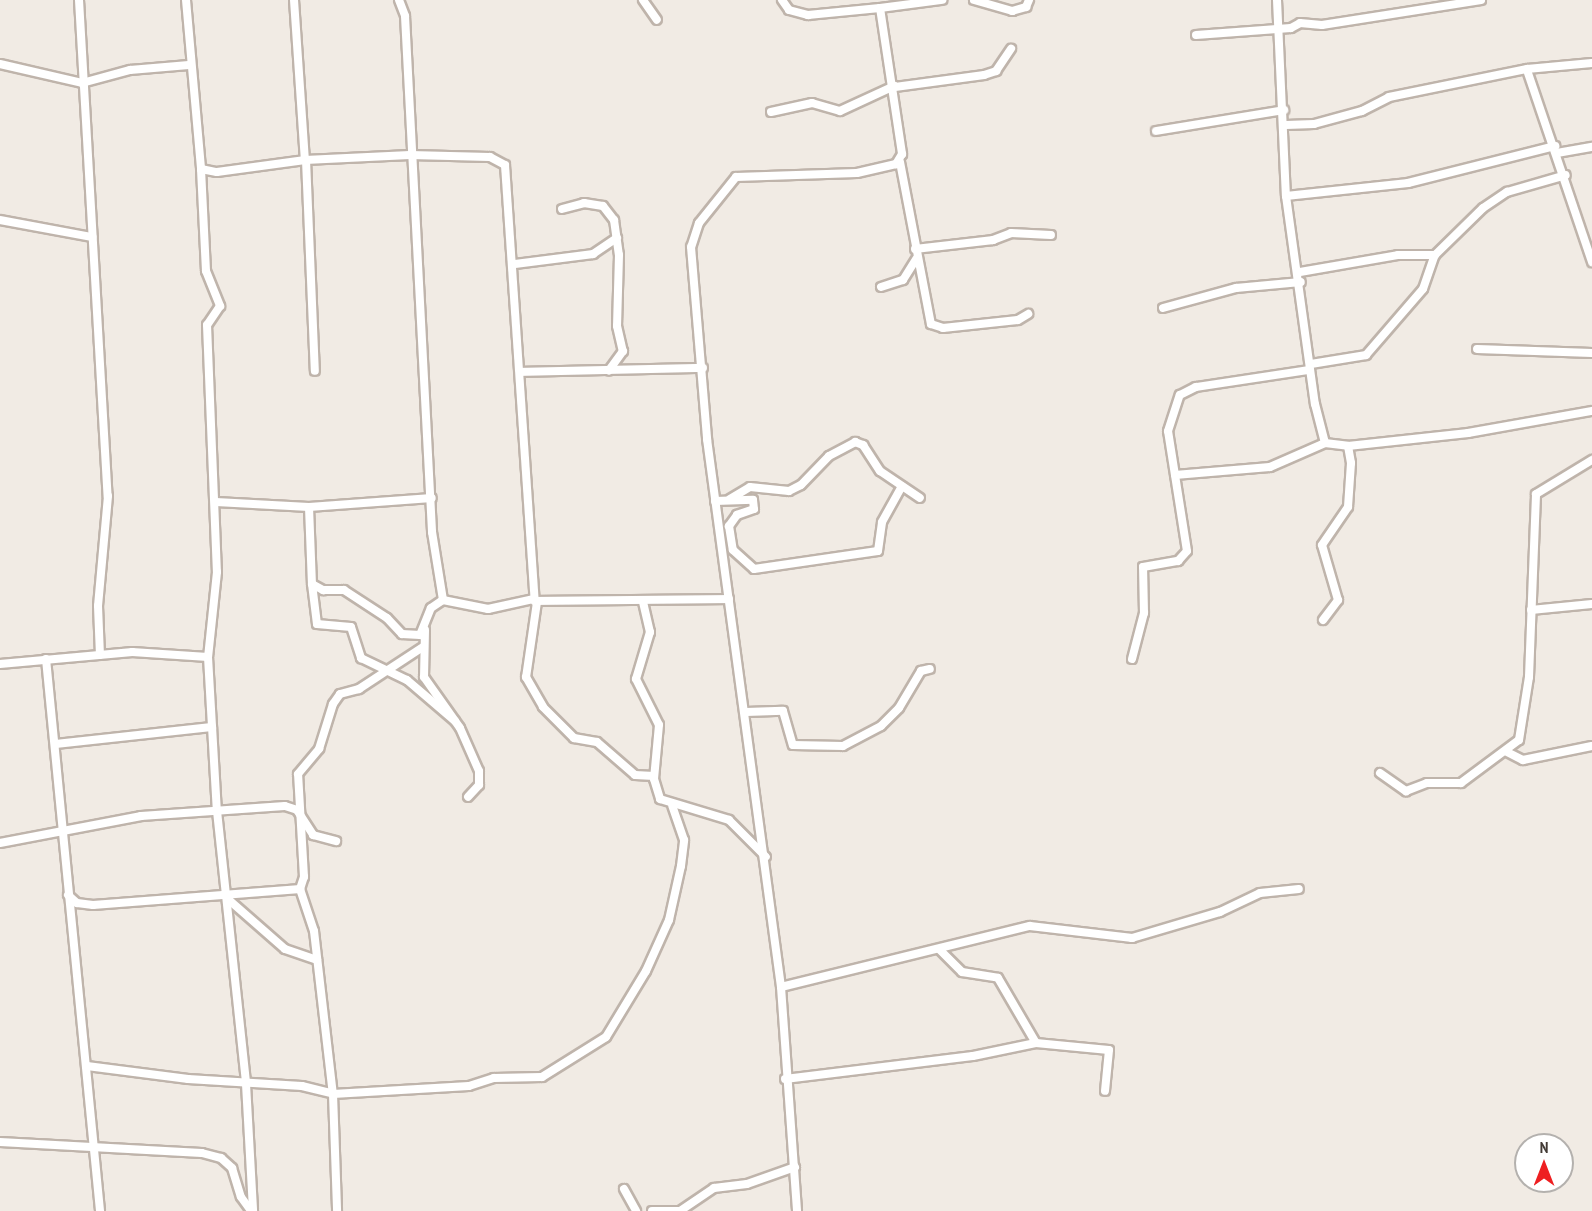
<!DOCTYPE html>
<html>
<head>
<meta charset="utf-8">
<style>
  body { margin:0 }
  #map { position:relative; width:1592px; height:1211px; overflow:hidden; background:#f1ebe4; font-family:"PT Sans Narrow",sans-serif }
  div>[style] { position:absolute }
  .roads { filter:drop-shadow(2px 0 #bfb4ab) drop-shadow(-2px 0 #bfb4ab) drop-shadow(0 2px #bfb4ab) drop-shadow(0 -2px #bfb4ab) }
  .minor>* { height:8px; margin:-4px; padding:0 4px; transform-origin:4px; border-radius:4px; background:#fff }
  span { translate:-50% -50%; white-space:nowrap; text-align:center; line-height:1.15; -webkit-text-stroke:5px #fff; paint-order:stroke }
  .north { position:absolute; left:1514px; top:1133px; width:60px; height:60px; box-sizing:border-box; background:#fff; border:2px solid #b4b1ae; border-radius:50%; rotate:0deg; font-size:16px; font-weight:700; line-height:24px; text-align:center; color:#433b35 }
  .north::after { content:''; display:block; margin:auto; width:21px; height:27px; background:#ee1f21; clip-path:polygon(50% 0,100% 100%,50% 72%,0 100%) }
</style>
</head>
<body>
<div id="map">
  <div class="roads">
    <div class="minor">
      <i style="left:79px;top:0;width:497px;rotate:86.7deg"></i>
      <i style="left:108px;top:496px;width:110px;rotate:95.2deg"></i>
      <i style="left:98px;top:606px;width:49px;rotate:87.7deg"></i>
      <i style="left:186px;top:0;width:170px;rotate:84.9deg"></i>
      <i style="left:201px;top:169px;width:16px;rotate:11deg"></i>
      <i style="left:217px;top:172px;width:89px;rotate:-7.8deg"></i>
      <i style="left:305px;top:160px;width:105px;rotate:-2.7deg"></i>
      <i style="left:410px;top:155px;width:80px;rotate:1.4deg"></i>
      <i style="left:490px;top:157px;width:17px;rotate:28deg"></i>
      <i style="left:505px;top:165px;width:437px;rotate:86.1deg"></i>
      <i style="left:535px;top:601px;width:194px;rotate:-0.6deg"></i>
      <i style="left:294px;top:0;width:160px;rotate:86.1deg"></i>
      <i style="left:399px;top:0;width:17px;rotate:69deg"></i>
      <i style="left:405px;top:16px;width:517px;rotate:87deg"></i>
      <i style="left:432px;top:532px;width:69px;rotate:80.8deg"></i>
      <i style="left:643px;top:0;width:24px;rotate:55deg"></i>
      <i style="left:782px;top:0;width:12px;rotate:55deg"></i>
      <i style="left:789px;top:10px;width:20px;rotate:15deg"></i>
      <i style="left:808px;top:15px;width:72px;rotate:-5.6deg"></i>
      <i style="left:880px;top:8px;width:148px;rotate:81.4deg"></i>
      <i style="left:902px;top:154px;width:12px;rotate:121deg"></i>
      <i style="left:896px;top:164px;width:40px;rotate:167deg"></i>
      <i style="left:857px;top:173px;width:121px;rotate:178.1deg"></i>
      <i style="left:736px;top:177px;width:59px;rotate:128.8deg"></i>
      <i style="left:699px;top:223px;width:25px;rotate:108deg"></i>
      <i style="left:691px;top:247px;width:193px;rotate:85.2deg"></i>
      <i style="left:707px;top:439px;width:553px;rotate:82.31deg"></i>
      <i style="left:781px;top:987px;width:225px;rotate:85.9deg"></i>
      <i style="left:974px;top:0;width:40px;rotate:16deg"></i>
      <i style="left:1012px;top:11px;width:15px;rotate:-16deg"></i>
      <i style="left:1026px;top:7px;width:8px;rotate:-67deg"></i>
      <i style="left:1277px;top:0;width:196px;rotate:87.4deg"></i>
      <i style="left:1286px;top:196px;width:210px;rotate:82.1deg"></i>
      <i style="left:1315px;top:404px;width:40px;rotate:75.6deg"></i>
      <i style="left:1325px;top:443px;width:23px;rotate:7deg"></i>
      <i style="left:1348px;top:446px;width:121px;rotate:-6.2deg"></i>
      <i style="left:1468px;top:433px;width:126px;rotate:-10.1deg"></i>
      <i style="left:880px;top:8px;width:63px;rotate:-7.4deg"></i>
      <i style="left:1196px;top:35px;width:95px;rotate:-4.2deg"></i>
      <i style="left:1291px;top:28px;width:10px;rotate:-29deg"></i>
      <i style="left:1300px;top:23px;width:22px;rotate:5deg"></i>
      <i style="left:1322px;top:25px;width:161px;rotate:-8.9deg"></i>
      <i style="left:0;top:64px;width:84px;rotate:13deg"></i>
      <i style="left:82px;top:83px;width:50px;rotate:-15.2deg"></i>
      <i style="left:130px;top:70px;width:59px;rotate:-4.8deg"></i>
      <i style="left:1527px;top:70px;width:203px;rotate:71.3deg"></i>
      <i style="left:895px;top:87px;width:90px;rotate:-7.7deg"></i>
      <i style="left:984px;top:75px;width:13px;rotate:-18deg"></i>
      <i style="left:996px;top:71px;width:27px;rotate:-56deg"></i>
      <i style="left:771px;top:112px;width:42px;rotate:-12.4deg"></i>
      <i style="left:812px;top:103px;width:29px;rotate:16deg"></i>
      <i style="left:840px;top:111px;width:60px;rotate:-24.8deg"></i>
      <i style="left:1286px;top:125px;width:28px;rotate:-2deg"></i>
      <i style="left:1314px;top:124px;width:50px;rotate:-15.2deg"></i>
      <i style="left:1362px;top:111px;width:30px;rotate:-27deg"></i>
      <i style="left:1389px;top:97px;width:141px;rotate:-11.5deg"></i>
      <i style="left:1527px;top:69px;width:65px;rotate:-5.3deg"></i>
      <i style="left:1156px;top:131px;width:130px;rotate:-9.3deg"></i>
      <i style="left:1557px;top:153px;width:36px;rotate:-10deg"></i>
      <i style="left:306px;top:160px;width:211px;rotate:87.6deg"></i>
      <i style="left:900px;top:162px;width:165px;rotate:79.2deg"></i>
      <i style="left:931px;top:324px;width:13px;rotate:18deg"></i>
      <i style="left:943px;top:328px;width:75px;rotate:-6.1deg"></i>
      <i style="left:1018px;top:320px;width:12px;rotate:-31deg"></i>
      <i style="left:201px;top:169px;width:102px;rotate:87.2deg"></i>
      <i style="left:206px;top:271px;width:38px;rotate:68deg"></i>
      <i style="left:220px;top:306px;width:23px;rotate:124deg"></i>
      <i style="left:207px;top:325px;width:247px;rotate:87.7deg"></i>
      <i style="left:217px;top:572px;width:85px;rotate:96deg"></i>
      <i style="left:208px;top:657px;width:154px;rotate:86.7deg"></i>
      <i style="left:217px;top:811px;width:275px;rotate:83.9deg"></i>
      <i style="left:246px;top:1084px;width:127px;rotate:86.8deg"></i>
      <i style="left:1286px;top:196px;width:123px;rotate:-6.1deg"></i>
      <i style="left:1408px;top:183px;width:152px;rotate:-14.1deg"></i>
      <i style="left:562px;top:209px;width:23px;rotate:-15deg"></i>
      <i style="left:584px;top:203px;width:19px;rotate:9deg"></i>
      <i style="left:603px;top:206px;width:18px;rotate:52deg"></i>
      <i style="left:614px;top:220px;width:35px;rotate:82deg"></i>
      <i style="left:619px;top:255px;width:71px;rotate:91.6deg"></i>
      <i style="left:617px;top:326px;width:26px;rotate:77deg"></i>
      <i style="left:623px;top:351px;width:24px;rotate:126deg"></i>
      <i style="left:0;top:220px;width:94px;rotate:10.5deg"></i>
      <i style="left:915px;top:249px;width:79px;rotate:-6.6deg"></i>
      <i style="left:993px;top:240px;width:19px;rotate:-21deg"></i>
      <i style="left:1011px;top:233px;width:40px;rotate:2.9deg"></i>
      <i style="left:515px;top:264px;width:79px;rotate:-7.3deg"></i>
      <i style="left:593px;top:254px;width:29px;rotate:-34deg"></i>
      <i style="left:1300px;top:272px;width:99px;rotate:-9.8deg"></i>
      <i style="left:1398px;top:255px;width:37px"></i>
      <i style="left:1435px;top:255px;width:67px;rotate:-44.4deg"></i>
      <i style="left:1483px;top:208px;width:29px;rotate:-34deg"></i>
      <i style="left:1507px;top:192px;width:61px;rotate:-16.1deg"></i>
      <i style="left:881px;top:287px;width:23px;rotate:-18deg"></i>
      <i style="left:903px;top:280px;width:25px;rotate:-58deg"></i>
      <i style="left:1163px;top:308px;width:76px;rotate:-15.3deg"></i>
      <i style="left:1236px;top:288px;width:65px;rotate:-5.3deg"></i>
      <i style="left:1477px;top:349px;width:115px;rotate:2deg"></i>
      <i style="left:1311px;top:364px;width:56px;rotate:-9.3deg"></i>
      <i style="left:1366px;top:355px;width:87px;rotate:-49.2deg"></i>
      <i style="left:1423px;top:289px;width:36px;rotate:-71deg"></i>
      <i style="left:520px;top:372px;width:183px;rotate:-1.3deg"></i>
      <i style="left:1175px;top:475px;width:95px;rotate:-4.8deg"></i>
      <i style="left:1270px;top:467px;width:60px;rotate:-23.6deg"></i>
      <i style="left:730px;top:499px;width:23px;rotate:-31deg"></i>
      <i style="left:750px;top:487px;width:39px;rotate:6deg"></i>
      <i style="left:789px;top:491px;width:13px;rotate:-27deg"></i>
      <i style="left:801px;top:485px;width:40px;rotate:-46deg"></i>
      <i style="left:829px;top:456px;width:30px;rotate:-28deg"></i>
      <i style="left:855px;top:442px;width:9px;rotate:21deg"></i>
      <i style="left:863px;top:445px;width:31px;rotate:57deg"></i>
      <i style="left:880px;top:471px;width:48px;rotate:34deg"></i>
      <i style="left:715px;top:501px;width:38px;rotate:-2deg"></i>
      <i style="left:753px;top:500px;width:9px;rotate:84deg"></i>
      <i style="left:754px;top:509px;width:18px;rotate:161deg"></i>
      <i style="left:737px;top:515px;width:14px;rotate:126deg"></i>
      <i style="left:729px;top:526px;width:24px;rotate:81deg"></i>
      <i style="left:733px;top:550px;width:28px;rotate:42deg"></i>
      <i style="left:754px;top:569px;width:125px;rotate:-8.3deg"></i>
      <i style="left:878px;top:551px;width:29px;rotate:-82deg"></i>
      <i style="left:882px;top:522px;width:41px;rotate:-60.9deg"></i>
      <i style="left:216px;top:502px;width:93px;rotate:3.1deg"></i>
      <i style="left:309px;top:507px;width:123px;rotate:-4.2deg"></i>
      <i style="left:309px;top:507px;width:77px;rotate:87.8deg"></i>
      <i style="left:312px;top:584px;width:13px;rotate:29deg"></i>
      <i style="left:323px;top:590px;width:21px"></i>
      <i style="left:344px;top:590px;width:51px;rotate:33.1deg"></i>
      <i style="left:387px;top:618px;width:22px;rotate:47deg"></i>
      <i style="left:402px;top:634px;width:18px;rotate:3deg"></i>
      <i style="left:420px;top:635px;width:29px;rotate:-68deg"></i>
      <i style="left:431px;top:608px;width:14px;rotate:-34deg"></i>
      <i style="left:443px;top:600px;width:46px;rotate:11.3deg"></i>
      <i style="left:488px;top:609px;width:46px;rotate:-12.5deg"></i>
      <i style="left:312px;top:584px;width:40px;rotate:82.9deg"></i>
      <i style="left:317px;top:624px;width:34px;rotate:5deg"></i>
      <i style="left:351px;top:627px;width:33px;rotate:72deg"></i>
      <i style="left:361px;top:658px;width:51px;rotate:25.6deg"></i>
      <i style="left:407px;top:680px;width:63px;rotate:40.5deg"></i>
      <i style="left:537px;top:602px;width:76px;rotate:98.3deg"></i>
      <i style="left:526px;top:677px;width:34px;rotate:60deg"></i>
      <i style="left:543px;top:707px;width:44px;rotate:45deg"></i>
      <i style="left:574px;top:738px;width:23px;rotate:10deg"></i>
      <i style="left:597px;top:742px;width:50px;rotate:41deg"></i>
      <i style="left:635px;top:775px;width:19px;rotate:3deg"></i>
      <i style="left:643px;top:602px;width:31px;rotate:77deg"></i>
      <i style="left:650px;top:632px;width:49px;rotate:106.6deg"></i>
      <i style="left:636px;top:679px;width:51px;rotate:63.4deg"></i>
      <i style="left:659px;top:725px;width:54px;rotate:95.3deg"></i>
      <i style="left:654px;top:779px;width:21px;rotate:73deg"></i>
      <i style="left:660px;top:799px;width:72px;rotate:16.9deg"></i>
      <i style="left:729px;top:820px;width:52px;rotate:45deg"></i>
      <i style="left:1531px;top:610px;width:61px;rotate:-5.6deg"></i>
      <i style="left:1323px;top:620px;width:25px;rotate:-53deg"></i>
      <i style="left:1338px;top:600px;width:57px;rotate:-106.2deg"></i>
      <i style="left:1322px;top:545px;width:46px;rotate:-55.6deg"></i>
      <i style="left:1348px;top:507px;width:44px;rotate:-86.1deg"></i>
      <i style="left:1351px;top:463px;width:17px;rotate:-100deg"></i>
      <i style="left:425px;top:630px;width:47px;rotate:91.2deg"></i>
      <i style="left:424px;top:677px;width:62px;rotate:54.8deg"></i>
      <i style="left:460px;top:728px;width:47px;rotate:66.2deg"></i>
      <i style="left:479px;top:771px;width:14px;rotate:90deg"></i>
      <i style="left:479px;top:785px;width:16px;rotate:133deg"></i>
      <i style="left:46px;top:659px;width:555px;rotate:84.41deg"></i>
      <i style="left:1132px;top:659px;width:48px;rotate:-75.4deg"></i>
      <i style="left:1144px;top:613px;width:46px;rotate:-91.2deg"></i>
      <i style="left:1143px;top:567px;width:36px;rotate:-10deg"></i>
      <i style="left:1178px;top:561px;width:13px;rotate:-48deg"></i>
      <i style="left:1187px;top:551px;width:121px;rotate:-99deg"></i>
      <i style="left:1168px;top:431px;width:38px;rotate:-72deg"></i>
      <i style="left:1180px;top:395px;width:18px;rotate:-27deg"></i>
      <i style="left:1196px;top:387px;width:114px;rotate:-8.6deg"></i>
      <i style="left:0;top:664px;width:133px;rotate:-5.2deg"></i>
      <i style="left:132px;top:652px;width:76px;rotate:3.8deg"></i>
      <i style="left:746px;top:712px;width:37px;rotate:-2deg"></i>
      <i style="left:783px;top:711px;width:35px;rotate:74deg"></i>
      <i style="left:793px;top:745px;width:50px;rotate:1.1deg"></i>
      <i style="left:843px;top:746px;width:43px;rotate:-27.8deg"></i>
      <i style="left:881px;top:726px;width:25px;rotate:-45deg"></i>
      <i style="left:899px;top:708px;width:43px;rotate:-59.3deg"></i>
      <i style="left:921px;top:671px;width:9px;rotate:-13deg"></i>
      <i style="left:55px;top:744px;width:158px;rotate:-6.2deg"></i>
      <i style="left:1507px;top:752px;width:18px;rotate:27deg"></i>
      <i style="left:1523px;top:760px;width:70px;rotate:-11.5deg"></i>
      <i style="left:1380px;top:773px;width:32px;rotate:35deg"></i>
      <i style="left:1406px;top:791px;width:22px;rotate:-21deg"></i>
      <i style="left:1427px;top:783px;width:34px"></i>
      <i style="left:1461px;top:783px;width:72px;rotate:-36.6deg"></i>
      <i style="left:1519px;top:740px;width:64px;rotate:-81deg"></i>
      <i style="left:1529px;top:677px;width:183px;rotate:-87.8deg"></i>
      <i style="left:1536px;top:494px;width:66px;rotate:-31.3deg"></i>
      <i style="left:0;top:843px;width:144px;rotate:-10.8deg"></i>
      <i style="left:141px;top:816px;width:144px;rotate:-4deg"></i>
      <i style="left:285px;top:806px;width:13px;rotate:18deg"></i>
      <i style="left:297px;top:810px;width:30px;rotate:57deg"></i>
      <i style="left:313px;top:835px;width:24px;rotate:15deg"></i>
      <i style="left:300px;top:889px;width:13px;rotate:-72deg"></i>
      <i style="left:304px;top:877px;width:103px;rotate:-93.3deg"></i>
      <i style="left:298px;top:774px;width:33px;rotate:-50deg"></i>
      <i style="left:319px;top:749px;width:47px;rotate:-72.7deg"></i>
      <i style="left:333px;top:704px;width:12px;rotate:-55deg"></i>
      <i style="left:340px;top:694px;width:20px;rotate:-15deg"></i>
      <i style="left:359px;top:689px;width:77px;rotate:-33.3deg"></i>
      <i style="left:68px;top:895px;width:12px;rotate:42deg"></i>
      <i style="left:77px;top:903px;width:16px;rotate:7deg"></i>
      <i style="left:93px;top:905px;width:208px;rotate:-4.4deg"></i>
      <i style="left:300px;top:889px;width:44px;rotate:71.6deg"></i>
      <i style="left:314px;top:931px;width:164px;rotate:83.4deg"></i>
      <i style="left:333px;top:1094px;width:117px;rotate:88deg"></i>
      <i style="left:229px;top:900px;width:74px;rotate:41.2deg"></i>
      <i style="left:285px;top:949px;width:34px;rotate:19deg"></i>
      <i style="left:940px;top:950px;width:31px;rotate:45deg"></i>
      <i style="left:962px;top:972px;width:36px;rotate:9deg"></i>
      <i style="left:998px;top:978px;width:75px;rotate:59.7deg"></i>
      <i style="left:781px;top:987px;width:256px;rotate:-13.8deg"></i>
      <i style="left:1030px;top:926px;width:103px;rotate:6.7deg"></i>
      <i style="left:1132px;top:938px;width:92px;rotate:-16.5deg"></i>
      <i style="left:1220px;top:912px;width:44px;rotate:-25.4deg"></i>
      <i style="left:1260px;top:893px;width:39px;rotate:-6deg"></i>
      <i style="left:87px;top:1066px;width:102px;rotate:7.3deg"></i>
      <i style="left:188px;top:1079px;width:114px;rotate:3.5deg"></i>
      <i style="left:302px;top:1086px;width:32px;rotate:14deg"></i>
      <i style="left:333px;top:1094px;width:136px;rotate:-3.4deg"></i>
      <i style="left:469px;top:1086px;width:26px;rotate:-18deg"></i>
      <i style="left:494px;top:1078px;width:48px;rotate:-1.2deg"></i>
      <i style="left:542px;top:1077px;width:75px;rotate:-32deg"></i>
      <i style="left:606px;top:1037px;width:77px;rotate:-58.8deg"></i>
      <i style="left:646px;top:971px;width:56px;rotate:-65.7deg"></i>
      <i style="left:669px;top:920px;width:55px;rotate:-77.5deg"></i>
      <i style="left:681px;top:866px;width:26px;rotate:-83deg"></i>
      <i style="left:684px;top:840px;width:36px;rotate:-109deg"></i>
      <i style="left:785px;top:1079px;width:189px;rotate:-7deg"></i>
      <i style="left:973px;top:1056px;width:64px;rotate:-11.7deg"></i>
      <i style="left:1036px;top:1043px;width:73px;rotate:5.5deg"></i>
      <i style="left:1109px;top:1050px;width:41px;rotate:95.6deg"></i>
      <i style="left:0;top:1142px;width:202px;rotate:3.1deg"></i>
      <i style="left:202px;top:1153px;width:20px;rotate:15deg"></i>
      <i style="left:221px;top:1158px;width:15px;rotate:42deg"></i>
      <i style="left:232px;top:1168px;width:30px;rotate:73deg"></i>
      <i style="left:241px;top:1197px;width:17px;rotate:54deg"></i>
      <i style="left:624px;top:1189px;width:25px;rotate:61deg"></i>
      <i style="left:652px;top:1211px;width:26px"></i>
      <i style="left:680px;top:1211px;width:41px;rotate:-34.1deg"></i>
      <i style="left:714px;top:1188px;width:33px;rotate:-7deg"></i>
      <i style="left:747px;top:1184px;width:51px;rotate:-19.5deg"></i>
    </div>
  </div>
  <div class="north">N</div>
</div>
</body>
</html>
